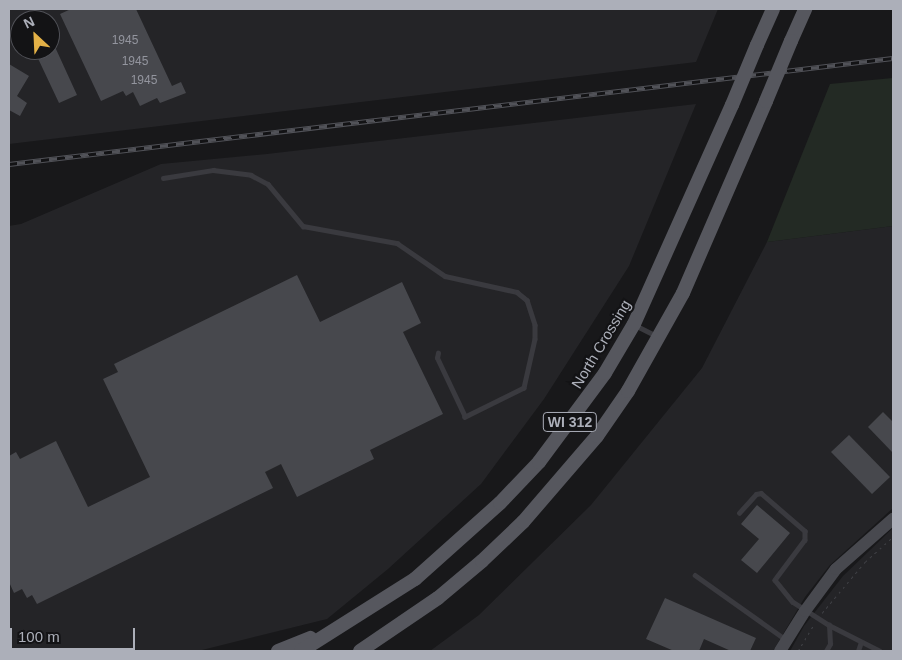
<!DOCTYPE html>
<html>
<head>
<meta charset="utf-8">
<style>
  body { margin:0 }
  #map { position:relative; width:902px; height:660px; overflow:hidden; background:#18181a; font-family:Arial,sans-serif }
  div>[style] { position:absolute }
  .built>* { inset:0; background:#242427 }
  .green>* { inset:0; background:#232a24 }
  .building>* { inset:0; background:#47484d }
  .path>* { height:1px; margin-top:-0.5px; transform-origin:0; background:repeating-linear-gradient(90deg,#404146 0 2.5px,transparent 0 6.5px) }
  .lane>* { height:4.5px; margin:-2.25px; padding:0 2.25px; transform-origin:2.25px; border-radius:2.25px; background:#3a3a3f }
  .secondary>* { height:12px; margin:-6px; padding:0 6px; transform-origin:6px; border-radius:6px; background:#48494f }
  .primary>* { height:14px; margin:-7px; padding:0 7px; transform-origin:7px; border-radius:7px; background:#56575e }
  .rail>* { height:4.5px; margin-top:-2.25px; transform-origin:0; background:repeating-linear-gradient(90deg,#131315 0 8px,#515258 0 16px); box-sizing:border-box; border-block:1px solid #515258 }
  .primary-bridge>* { height:14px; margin:-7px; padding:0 7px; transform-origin:7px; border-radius:7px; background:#56575e }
  span { translate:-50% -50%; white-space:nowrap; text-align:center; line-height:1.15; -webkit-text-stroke:4.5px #131315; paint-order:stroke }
  .number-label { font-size:12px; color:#93959e }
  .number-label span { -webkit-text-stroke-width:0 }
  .shield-label span { padding:1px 4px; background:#131315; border:1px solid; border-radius:4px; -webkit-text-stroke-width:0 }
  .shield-label { font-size:14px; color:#acafb9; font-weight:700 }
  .street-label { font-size:15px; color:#acafb9 }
  .frame { position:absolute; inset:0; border:10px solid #acafb9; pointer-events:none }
  .north { position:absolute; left:10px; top:10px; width:50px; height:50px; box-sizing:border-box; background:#131315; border:1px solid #505157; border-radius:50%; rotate:335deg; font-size:14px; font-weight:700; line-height:20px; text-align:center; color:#acafb9 }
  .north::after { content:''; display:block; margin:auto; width:18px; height:22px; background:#e3b147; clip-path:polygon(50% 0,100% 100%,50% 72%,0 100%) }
  .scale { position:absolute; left:10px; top:628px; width:125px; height:22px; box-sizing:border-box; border:2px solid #acafb9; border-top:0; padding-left:6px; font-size:15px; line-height:18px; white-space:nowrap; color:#acafb9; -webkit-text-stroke:4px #131315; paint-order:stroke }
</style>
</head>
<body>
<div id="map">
  <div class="built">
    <i style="clip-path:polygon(evenodd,9px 9px,718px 9px,696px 62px,9px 144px,9px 9px,20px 20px,50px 20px,50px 50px,20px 50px,20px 20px)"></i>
    <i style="clip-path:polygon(696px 104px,629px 266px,544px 399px,481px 484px,388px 569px,327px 619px,198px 651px,9px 651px,9px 226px,21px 224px,161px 164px,267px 154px)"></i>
    <i style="clip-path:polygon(893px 226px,893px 508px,830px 565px,805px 597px,773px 651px,430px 651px,479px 615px,591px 505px,702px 368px,767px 242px)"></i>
    <i style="clip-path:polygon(893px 528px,893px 651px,790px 651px,804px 626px,843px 576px)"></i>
  </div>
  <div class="green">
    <i style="clip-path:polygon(893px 78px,893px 226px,767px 242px,830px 84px)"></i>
  </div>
  <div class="building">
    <i style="clip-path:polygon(71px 9px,136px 9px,172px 86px,181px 82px,186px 93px,160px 103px,157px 98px,140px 106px,133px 92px,126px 96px,123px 91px,101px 101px,60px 14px)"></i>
    <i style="clip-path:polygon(50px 36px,77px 95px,59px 103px,34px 50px,50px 50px)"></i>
    <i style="clip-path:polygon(9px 64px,29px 76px,17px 96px,27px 103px,20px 116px,9px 110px)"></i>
    <i style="clip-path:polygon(297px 275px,320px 322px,402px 282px,421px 323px,403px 332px,443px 414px,370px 450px,374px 459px,297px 497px,281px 464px,265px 472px,273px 488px,37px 604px,32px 595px,27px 598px,22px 589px,14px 593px,9px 582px,9px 456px,16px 452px,20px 459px,56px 441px,88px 507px,150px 477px,103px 379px,118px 372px,114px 364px)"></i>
    <i style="clip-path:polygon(883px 412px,893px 422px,893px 453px,868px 427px)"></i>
    <i style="clip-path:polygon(849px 435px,890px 477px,872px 494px,831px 452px)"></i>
    <i style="clip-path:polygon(757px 505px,790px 533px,757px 573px,741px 560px,759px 539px,741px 524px)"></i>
    <i style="clip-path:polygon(665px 598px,756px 638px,750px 651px,731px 651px,704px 639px,699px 651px,674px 651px,646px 639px)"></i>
  </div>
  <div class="path">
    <i style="left:822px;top:613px;width:67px;rotate:-49.9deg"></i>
    <i style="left:865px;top:562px;width:38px;rotate:-42deg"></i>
    <i style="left:798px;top:651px;width:31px;rotate:-59deg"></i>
  </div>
  <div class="lane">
    <i style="left:163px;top:178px;width:51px;rotate:-9.1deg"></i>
    <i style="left:213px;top:170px;width:38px;rotate:7deg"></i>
    <i style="left:251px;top:175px;width:19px;rotate:28deg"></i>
    <i style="left:268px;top:184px;width:55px;rotate:50.2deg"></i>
    <i style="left:303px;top:226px;width:96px;rotate:10.3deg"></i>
    <i style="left:397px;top:243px;width:58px;rotate:34.5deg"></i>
    <i style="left:445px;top:276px;width:74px;rotate:12.5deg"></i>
    <i style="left:517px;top:292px;width:13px;rotate:39deg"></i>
    <i style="left:527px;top:300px;width:26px;rotate:72deg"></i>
    <i style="left:535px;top:325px;width:14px;rotate:90deg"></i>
    <i style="left:535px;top:339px;width:50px;rotate:102.7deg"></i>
    <i style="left:524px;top:388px;width:66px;rotate:153.8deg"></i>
    <i style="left:465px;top:417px;width:65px;rotate:-115.4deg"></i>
    <i style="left:437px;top:358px;width:5px;rotate:-79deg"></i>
    <i style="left:635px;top:325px;width:25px;rotate:27deg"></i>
    <i style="left:739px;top:513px;width:25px;rotate:-48deg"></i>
    <i style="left:756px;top:494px;width:5px;rotate:-11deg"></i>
    <i style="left:761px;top:493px;width:58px;rotate:40.8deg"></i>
    <i style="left:805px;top:531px;width:9px;rotate:90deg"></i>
    <i style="left:805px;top:540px;width:50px;rotate:126.9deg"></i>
    <i style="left:775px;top:580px;width:28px;rotate:51deg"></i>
    <i style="left:793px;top:602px;width:43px;rotate:32.6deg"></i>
    <i style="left:695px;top:575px;width:110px;rotate:35.4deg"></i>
    <i style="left:826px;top:651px;width:8px;rotate:-60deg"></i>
    <i style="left:830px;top:644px;width:19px;rotate:-93deg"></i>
    <i style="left:829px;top:625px;width:57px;rotate:27deg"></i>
    <i style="left:858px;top:651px;width:9px;rotate:-72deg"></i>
  </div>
  <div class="secondary">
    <i style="left:780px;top:651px;width:47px;rotate:-58deg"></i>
    <i style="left:805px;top:611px;width:52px;rotate:-53.6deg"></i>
    <i style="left:836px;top:569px;width:76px;rotate:-41.3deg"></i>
  </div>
  <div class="primary">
    <i style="left:791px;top:41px;width:35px;rotate:-66deg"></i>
    <i style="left:757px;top:45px;width:39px;rotate:-66deg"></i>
    <i style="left:278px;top:651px;width:35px;rotate:-22deg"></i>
    <i style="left:301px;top:651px;width:135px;rotate:-32.3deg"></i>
    <i style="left:415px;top:579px;width:114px;rotate:-41.8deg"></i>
    <i style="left:500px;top:503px;width:57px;rotate:-46.4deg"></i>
    <i style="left:539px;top:462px;width:111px;rotate:-53.4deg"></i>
    <i style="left:605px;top:373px;width:57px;rotate:-59.4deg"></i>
    <i style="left:634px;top:324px;width:240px;rotate:-65.9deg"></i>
    <i style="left:360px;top:651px;width:94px;rotate:-34.2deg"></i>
    <i style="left:438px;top:598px;width:57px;rotate:-40.1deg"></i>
    <i style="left:482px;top:561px;width:57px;rotate:-43.6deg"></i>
    <i style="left:523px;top:522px;width:113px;rotate:-49.3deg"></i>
    <i style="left:597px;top:436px;width:55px;rotate:-55.4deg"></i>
    <i style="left:628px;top:391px;width:112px;rotate:-60.7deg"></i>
    <i style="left:683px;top:293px;width:209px;rotate:-66.6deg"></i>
  </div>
  <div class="rail">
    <i style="left:9px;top:164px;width:890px;rotate:-6.84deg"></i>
  </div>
  <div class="primary-bridge">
    <i style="left:766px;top:101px;width:65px;rotate:-67.4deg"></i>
    <i style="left:732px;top:105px;width:65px;rotate:-67.4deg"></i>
  </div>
  <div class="number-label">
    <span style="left:125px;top:41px">1945</span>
    <span style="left:135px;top:62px">1945</span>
    <span style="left:144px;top:81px">1945</span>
  </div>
  <div class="shield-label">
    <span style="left:570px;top:422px">WI 312</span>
  </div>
  <div class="street-label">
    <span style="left:601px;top:344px;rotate:-59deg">North Crossing</span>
  </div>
  <div class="frame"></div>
  <div class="north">N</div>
  <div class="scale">100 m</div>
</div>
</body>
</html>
